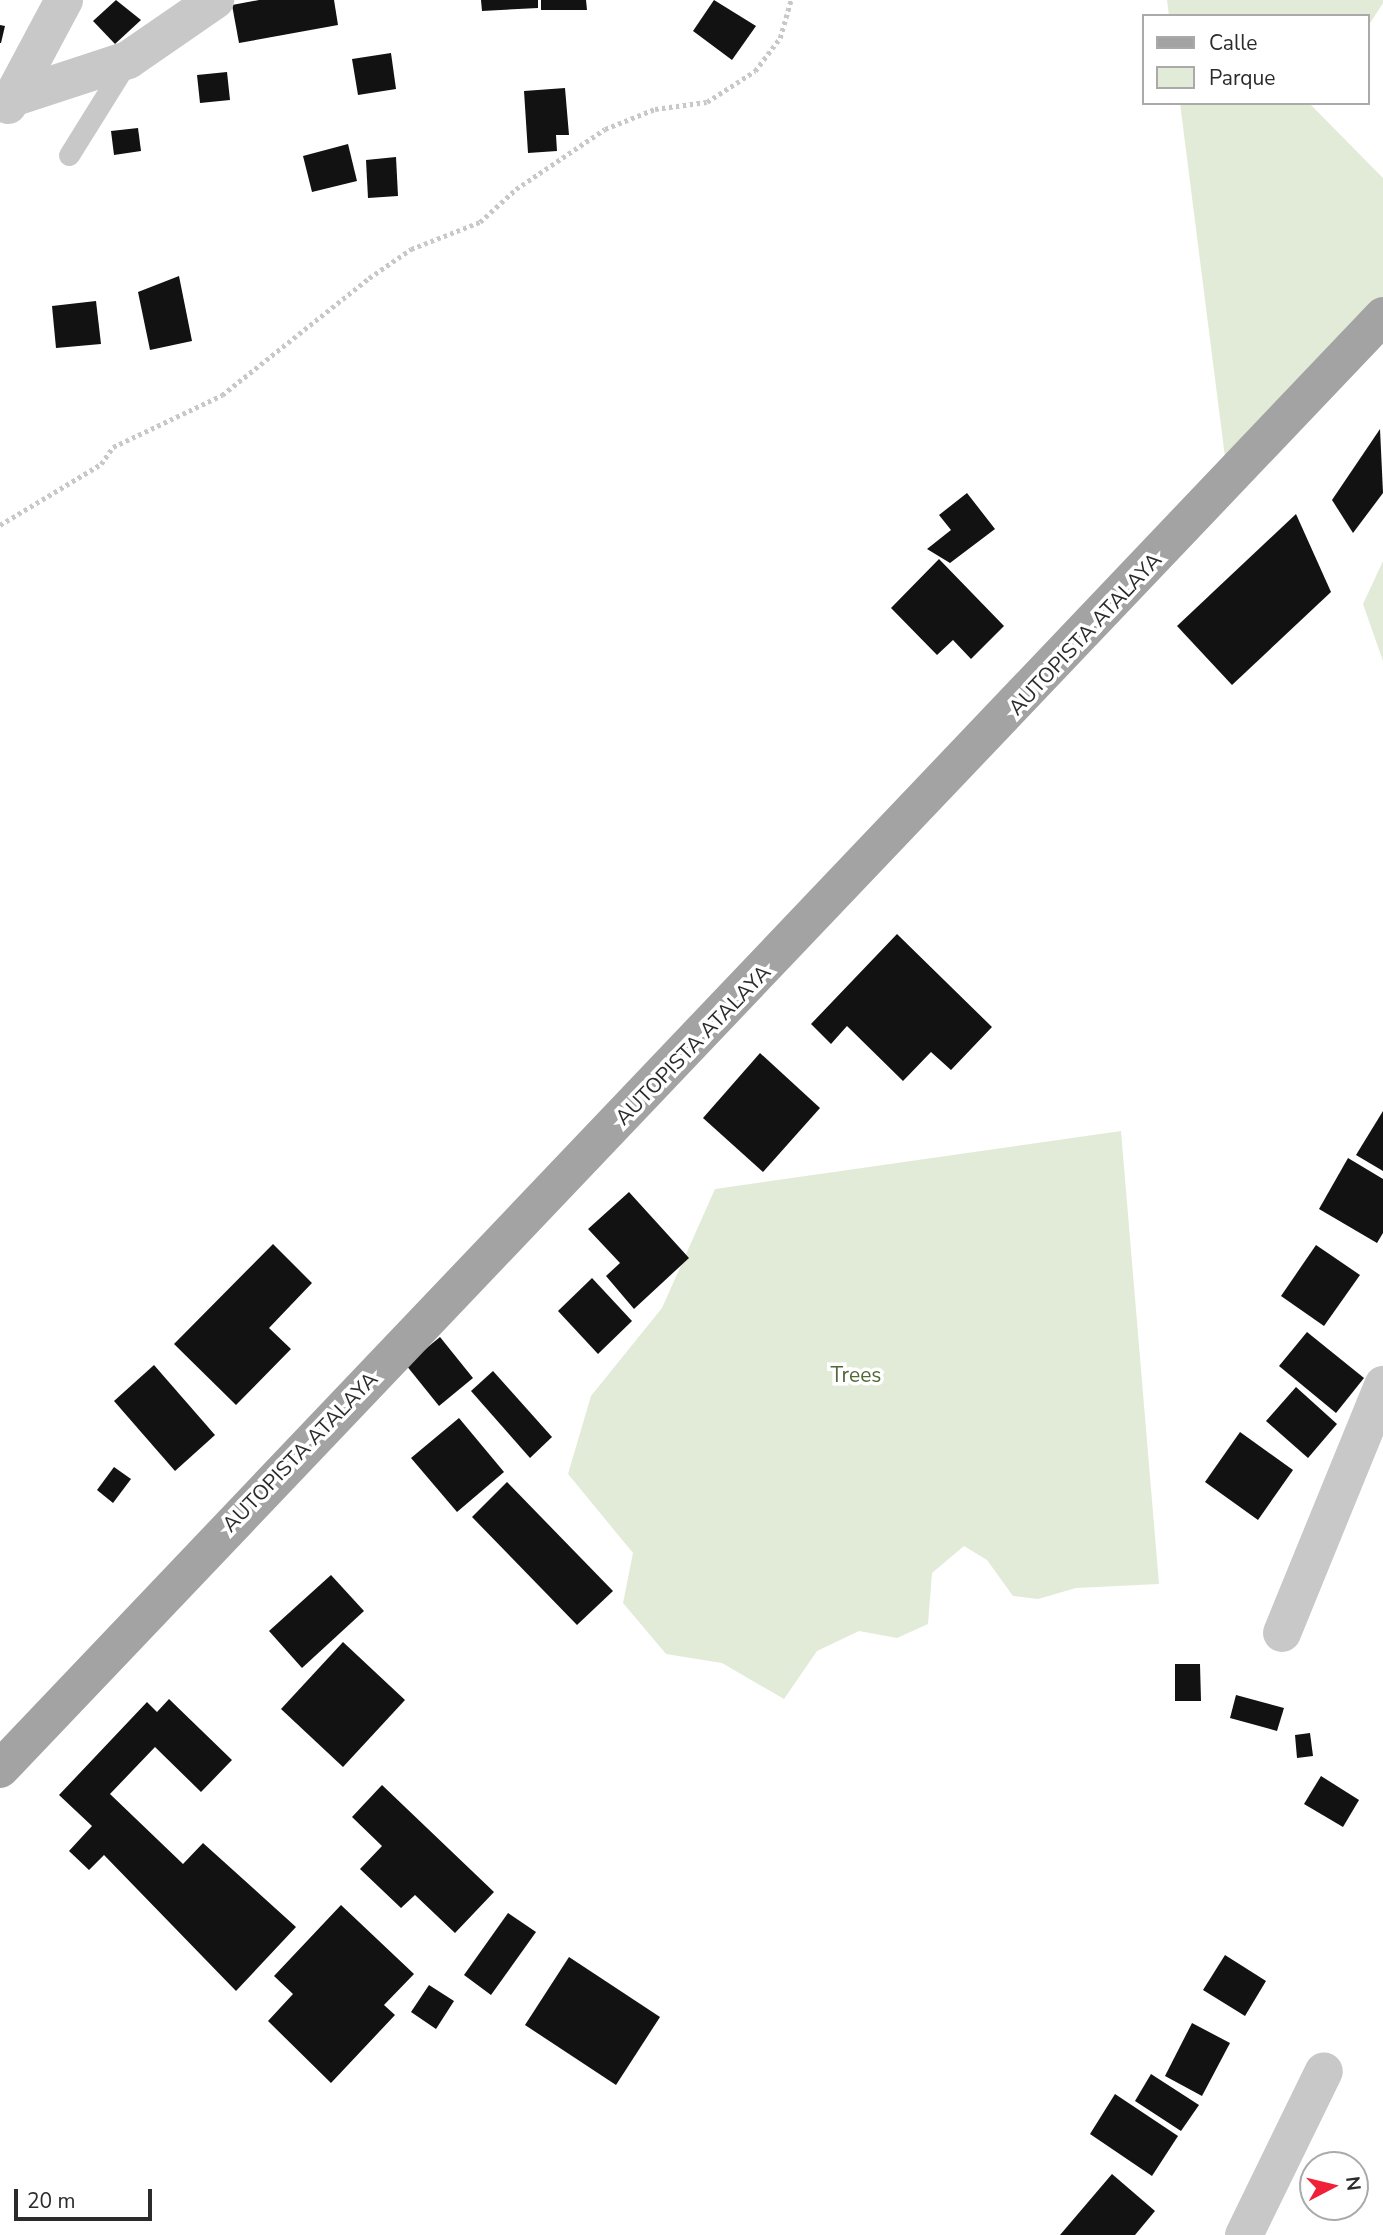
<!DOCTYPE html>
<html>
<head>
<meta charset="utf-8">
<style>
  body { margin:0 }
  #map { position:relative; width:1383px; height:2235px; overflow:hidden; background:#fff; font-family:"Nunito Sans",sans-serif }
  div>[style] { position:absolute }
  .green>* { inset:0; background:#e2ebd7 }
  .building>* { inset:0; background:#121212 }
  .path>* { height:4.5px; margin-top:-2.25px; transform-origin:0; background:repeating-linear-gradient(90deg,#c8c8c8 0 3.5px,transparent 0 7px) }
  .lane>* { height:21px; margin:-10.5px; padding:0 10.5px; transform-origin:10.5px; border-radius:10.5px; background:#c8c8c8 }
  .street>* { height:38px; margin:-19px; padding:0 19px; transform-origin:19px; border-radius:19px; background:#c8c8c8 }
  .primary>* { height:38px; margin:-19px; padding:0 19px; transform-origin:19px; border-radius:19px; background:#a3a3a3 }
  span { translate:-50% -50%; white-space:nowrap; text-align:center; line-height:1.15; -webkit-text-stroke:7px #fff; paint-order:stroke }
  .street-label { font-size:21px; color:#2b2b2b }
  .park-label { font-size:21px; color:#506937 }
  .legend { position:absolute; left:1142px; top:14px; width:228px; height:91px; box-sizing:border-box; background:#fff; border:2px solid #aaa; margin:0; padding:9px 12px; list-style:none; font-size:21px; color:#2b2b2b }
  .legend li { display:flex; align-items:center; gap:14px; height:35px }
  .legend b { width:35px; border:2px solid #aaa }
  .north { position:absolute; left:1299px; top:2151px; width:70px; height:70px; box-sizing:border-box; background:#fff; border:2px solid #aaa; border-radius:50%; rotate:83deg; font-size:19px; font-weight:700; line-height:28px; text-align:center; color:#2b2b2b }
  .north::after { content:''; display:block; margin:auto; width:24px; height:32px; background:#f02038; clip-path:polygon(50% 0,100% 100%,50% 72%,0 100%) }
  .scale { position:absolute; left:14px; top:2189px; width:138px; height:32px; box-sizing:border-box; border:4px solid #2b2b2b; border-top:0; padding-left:9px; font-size:21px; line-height:24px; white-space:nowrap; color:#2b2b2b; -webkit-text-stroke:5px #fff; paint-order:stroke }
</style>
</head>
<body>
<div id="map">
  <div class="green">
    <i style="clip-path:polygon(1167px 0,1383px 0,1383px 3px,1367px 28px,1367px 16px,1169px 16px)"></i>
    <i style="clip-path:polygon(1180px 103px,1309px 103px,1383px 178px,1383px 297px,1226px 465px)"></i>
    <i style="clip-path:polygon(1383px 561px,1383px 661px,1363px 604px)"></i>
    <i style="clip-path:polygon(1121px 1131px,1159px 1584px,1076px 1588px,1038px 1599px,1013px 1596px,987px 1560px,964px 1546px,932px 1573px,928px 1624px,897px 1638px,859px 1631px,817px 1651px,784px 1699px,722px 1663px,666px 1654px,623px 1603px,633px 1553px,568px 1474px,591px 1396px,662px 1308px,715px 1189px)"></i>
  </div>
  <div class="building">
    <i style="clip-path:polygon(116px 0,141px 20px,115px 44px,93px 21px)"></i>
    <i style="clip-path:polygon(259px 0,334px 0,338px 25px,239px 43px,232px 5px)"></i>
    <i style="clip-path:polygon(481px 0,538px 0,538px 8px,482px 11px)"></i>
    <i style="clip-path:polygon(541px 0,586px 0,587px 10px,541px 10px)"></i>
    <i style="clip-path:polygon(714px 0,756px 26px,732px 60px,693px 31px)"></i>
    <i style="clip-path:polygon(0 25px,5px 26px,1px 43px,0 43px)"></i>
    <i style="clip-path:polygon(391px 53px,396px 89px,358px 95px,352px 59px)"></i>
    <i style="clip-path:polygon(227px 72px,230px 100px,200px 103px,197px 75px)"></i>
    <i style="clip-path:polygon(565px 88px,569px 135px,556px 135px,557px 151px,528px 153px,524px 91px)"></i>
    <i style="clip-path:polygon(138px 128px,141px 151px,114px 155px,111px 131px)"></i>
    <i style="clip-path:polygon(348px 144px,357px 181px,312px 192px,303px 156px)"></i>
    <i style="clip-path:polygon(396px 157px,398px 196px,368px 198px,366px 160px)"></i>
    <i style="clip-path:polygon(179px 276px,192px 341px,150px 350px,138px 292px)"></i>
    <i style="clip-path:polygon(96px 301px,101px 344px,56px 348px,52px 306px)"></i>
    <i style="clip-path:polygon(1380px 429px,1383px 493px,1353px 533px,1332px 500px)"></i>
    <i style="clip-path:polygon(967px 493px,995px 529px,950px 563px,927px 549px,951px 530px,939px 515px)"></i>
    <i style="clip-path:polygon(1296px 514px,1331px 592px,1232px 685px,1177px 626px)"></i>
    <i style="clip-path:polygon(939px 559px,1004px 626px,971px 659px,953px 640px,937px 655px,891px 608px)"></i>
    <i style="clip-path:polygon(897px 934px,992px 1027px,951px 1070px,931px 1052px,903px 1081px,847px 1026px,831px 1044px,811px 1024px)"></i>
    <i style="clip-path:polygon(760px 1053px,820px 1108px,763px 1172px,703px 1118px)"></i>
    <i style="clip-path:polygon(1383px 1111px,1383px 1171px,1356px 1155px)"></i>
    <i style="clip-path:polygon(1348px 1158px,1383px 1179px,1383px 1233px,1377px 1243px,1319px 1209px)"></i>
    <i style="clip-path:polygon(629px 1192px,689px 1258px,634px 1309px,606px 1276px,620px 1263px,588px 1229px)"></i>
    <i style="clip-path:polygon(273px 1244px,312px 1283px,269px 1328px,291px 1349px,236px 1405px,174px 1344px)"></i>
    <i style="clip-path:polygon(1316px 1245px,1360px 1275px,1324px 1326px,1281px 1296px)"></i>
    <i style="clip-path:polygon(592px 1278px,632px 1321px,598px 1354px,558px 1311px)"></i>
    <i style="clip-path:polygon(1307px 1332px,1364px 1378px,1336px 1413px,1279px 1366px)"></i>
    <i style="clip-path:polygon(440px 1337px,473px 1378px,439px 1406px,406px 1365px)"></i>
    <i style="clip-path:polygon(154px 1365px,215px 1435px,175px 1471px,114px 1401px)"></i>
    <i style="clip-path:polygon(493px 1371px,552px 1437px,530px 1458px,471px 1391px)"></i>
    <i style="clip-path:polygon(1296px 1387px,1337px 1424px,1308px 1458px,1266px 1421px)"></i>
    <i style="clip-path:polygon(459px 1418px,504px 1472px,457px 1512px,411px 1458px)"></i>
    <i style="clip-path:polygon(1240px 1432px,1293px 1470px,1258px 1520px,1205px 1482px)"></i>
    <i style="clip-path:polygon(114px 1467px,131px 1479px,113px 1503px,97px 1490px)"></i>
    <i style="clip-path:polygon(507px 1482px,613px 1591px,577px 1625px,472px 1517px)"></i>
    <i style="clip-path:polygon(331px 1575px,364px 1611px,302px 1668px,269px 1631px)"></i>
    <i style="clip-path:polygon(343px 1642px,405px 1700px,343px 1767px,281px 1709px)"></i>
    <i style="clip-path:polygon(1175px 1664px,1200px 1664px,1201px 1701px,1175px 1701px)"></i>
    <i style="clip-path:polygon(1236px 1695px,1284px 1708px,1277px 1731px,1230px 1718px)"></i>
    <i style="clip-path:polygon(169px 1699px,232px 1760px,201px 1792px,155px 1747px,110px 1794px,183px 1864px,203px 1843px,296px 1927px,236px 1991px,104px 1855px,89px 1870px,69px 1851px,92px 1826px,59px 1795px,147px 1702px,157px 1712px)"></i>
    <i style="clip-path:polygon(1310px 1733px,1313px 1756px,1297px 1758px,1295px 1735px)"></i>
    <i style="clip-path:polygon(1321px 1776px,1359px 1800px,1343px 1827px,1304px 1804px)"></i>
    <i style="clip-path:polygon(382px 1785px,494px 1892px,455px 1933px,415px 1895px,401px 1908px,360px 1869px,382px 1846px,352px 1817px)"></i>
    <i style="clip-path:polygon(341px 1905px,414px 1974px,384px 2005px,395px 2015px,331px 2083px,268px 2021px,293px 1994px,274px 1976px)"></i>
    <i style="clip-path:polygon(508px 1913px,536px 1932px,491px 1995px,464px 1975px)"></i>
    <i style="clip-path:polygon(1225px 1955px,1266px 1981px,1245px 2016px,1203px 1990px)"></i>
    <i style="clip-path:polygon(569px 1957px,660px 2017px,616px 2085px,525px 2025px)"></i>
    <i style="clip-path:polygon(429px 1985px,454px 2001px,436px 2029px,411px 2012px)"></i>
    <i style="clip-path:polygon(1192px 2023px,1230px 2043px,1202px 2096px,1165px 2076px)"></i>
    <i style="clip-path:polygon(1151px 2074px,1199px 2105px,1181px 2131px,1135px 2101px)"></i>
    <i style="clip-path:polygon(1115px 2094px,1178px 2136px,1152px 2176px,1090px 2134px)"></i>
    <i style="clip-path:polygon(1112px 2174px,1155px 2211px,1135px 2235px,1060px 2235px)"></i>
  </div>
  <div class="path">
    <i style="left:0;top:525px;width:118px;rotate:-31.1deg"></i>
    <i style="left:101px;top:464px;width:21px;rotate:-55deg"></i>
    <i style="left:113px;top:447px;width:121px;rotate:-25.5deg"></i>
    <i style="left:222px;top:395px;width:188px;rotate:-38.5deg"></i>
    <i style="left:369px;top:278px;width:51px;rotate:-34.6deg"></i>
    <i style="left:411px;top:249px;width:74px;rotate:-21.4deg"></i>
    <i style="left:480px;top:222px;width:49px;rotate:-42.5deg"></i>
    <i style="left:516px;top:189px;width:107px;rotate:-34deg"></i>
    <i style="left:605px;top:129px;width:54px;rotate:-21.8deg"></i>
    <i style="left:655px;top:109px;width:52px;rotate:-7.7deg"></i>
    <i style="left:707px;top:102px;width:57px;rotate:-32.9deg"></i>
    <i style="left:755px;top:71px;width:41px;rotate:-52.9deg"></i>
    <i style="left:780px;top:38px;width:40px;rotate:-74deg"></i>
  </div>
  <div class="lane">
    <i style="left:69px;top:155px;width:110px;rotate:-58.1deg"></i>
  </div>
  <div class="street">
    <i style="left:0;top:102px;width:135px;rotate:-18.2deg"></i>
    <i style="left:128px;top:60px;width:106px;rotate:-34.6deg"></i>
    <i style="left:8px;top:105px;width:119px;rotate:-61.9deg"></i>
    <i style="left:1282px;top:1633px;width:268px;rotate:-67.8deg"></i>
    <i style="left:1244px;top:2235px;width:182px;rotate:-64deg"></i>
  </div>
  <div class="primary">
    <i style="left:0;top:1769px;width:2006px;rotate:-46.41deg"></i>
  </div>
  <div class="street-label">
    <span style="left:1085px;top:634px;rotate:-47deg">AUTOPISTA ATALAYA</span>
    <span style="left:693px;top:1045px;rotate:-46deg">AUTOPISTA ATALAYA</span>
    <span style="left:300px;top:1452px;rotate:-46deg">AUTOPISTA ATALAYA</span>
  </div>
  <div class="park-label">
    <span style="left:856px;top:1375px">Trees</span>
  </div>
  <ul class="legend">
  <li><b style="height:9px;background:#a3a3a3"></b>Calle</li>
  <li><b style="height:19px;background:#e2ebd7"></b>Parque</li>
  </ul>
  <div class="north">N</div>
  <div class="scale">20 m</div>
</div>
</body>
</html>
